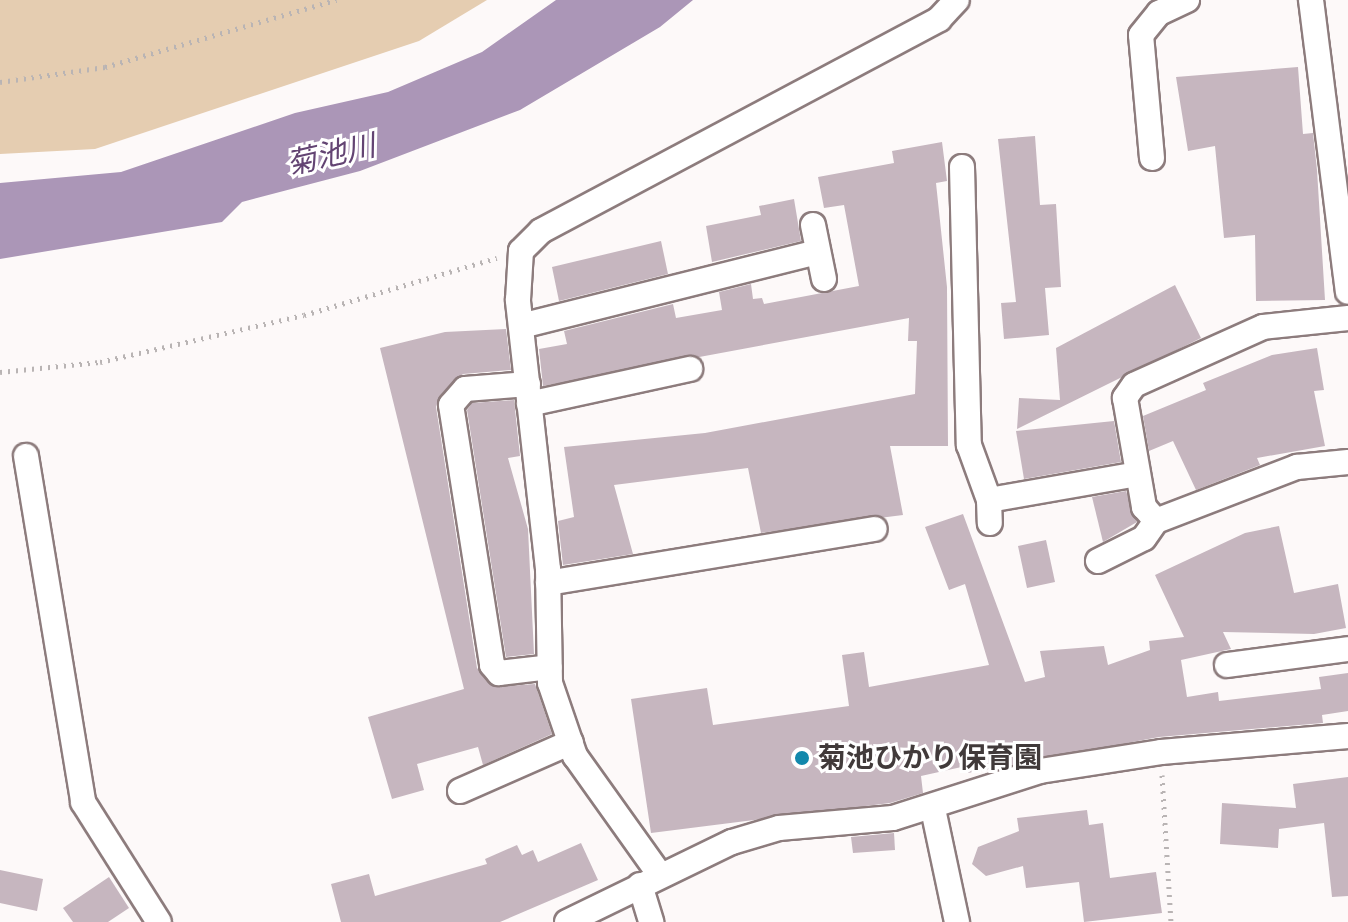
<!DOCTYPE html>
<html>
<head>
<meta charset="utf-8">
<style>
  body { margin:0 }
  #map { position:relative; width:1348px; height:922px; overflow:hidden; background:#fdf9f9; font-family:"Fira Sans Condensed","Noto Sans JP",sans-serif }
  div>[style] { position:absolute }
  .green>* { inset:0; background:#e5cdb1 }
  .water>* { inset:0; background:#ab96b7 }
  .building>* { inset:0; background:#c6b6bf }
  .path>* { height:5px; margin-top:-2.5px; transform-origin:0; background:repeating-linear-gradient(90deg,#b9b4b4 0 2px,transparent 0 8px) }
  .roads { filter:drop-shadow(2px 0 #8d7c7d) drop-shadow(-2px 0 #8d7c7d) drop-shadow(0 2px #8d7c7d) drop-shadow(0 -2px #8d7c7d) }
  .minor>* { height:24px; margin:-12px; padding:0 12px; transform-origin:12px; border-radius:12px; background:#fff }
  .dots>* { width:22px; height:22px; translate:-50% -50%; box-sizing:border-box; border:4px solid #fff; border-radius:50% }
  span { translate:-50% -50%; white-space:nowrap; text-align:center; line-height:1.15; -webkit-text-stroke:6px #fff; paint-order:stroke }
  .poi-label { font-size:28px; color:#413a3a; font-weight:700 }
  .left { translate:0 -50%; text-align:left }
  .water-label { font-size:30px; color:#634473; font-style:italic }
</style>
</head>
<body>
<div id="map">
  <div class="green">
    <i style="clip-path:polygon(0 0,487px 0,419px 41px,95px 149px,0 154px)"></i>
  </div>
  <div class="water">
    <i style="clip-path:polygon(556px 0,693px 0,660px 27px,520px 110px,360px 171px,242px 202px,222px 222px,0 259px,0 183px,121px 172px,295px 113px,388px 92px,482px 52px)"></i>
  </div>
  <div class="building">
    <i style="clip-path:polygon(1298px 67px,1303px 134px,1313px 133px,1317px 170px,1325px 300px,1256px 301px,1255px 235px,1224px 238px,1215px 146px,1188px 151px,1176px 77px)"></i>
    <i style="clip-path:polygon(1035px 136px,1040px 205px,1056px 204px,1061px 287px,1045px 288px,1049px 335px,1004px 339px,1001px 303px,1016px 302px,998px 139px)"></i>
    <i style="clip-path:polygon(942px 142px,947px 181px,936px 183px,947px 287px,948px 446px,890px 446px,903px 515px,761px 533px,748px 468px,614px 485px,633px 554px,563px 565px,558px 521px,574px 517px,564px 447px,705px 433px,915px 394px,917px 341px,908px 341px,909px 318px,543px 386px,539px 349px,567px 344px,564px 331px,673px 304px,676px 318px,722px 310px,719px 292px,751px 284px,753px 299px,762px 298px,764px 304px,859px 286px,844px 205px,824px 208px,818px 177px,894px 163px,892px 151px)"></i>
    <i style="clip-path:polygon(794px 199px,801px 241px,712px 262px,706px 226px,761px 215px,759px 206px)"></i>
    <i style="clip-path:polygon(661px 241px,668px 274px,559px 301px,552px 267px)"></i>
    <i style="clip-path:polygon(1175px 285px,1201px 338px,1017px 429px,1019px 398px,1060px 400px,1056px 348px)"></i>
    <i style="clip-path:polygon(506px 329px,511px 370px,463px 374px,440px 395px,436px 407px,477px 668px,494px 687px,535px 684px,552px 734px,483px 765px,478px 747px,417px 764px,424px 790px,392px 799px,368px 717px,464px 689px,380px 348px,445px 332px)"></i>
    <i style="clip-path:polygon(1317px 348px,1324px 390px,1314px 391px,1325px 446px,1257px 458px,1260px 465px,1196px 490px,1173px 441px,1149px 451px,1143px 416px,1206px 390px,1203px 383px,1272px 355px)"></i>
    <i style="clip-path:polygon(514px 400px,520px 456px,508px 458px,528px 529px,534px 654px,506px 657px,467px 410px,472px 403px)"></i>
    <i style="clip-path:polygon(1114px 421px,1121px 462px,1024px 479px,1016px 431px)"></i>
    <i style="clip-path:polygon(1126px 491px,1137px 522px,1103px 542px,1092px 497px)"></i>
    <i style="clip-path:polygon(963px 514px,1025px 682px,1045px 677px,1040px 651px,1104px 646px,1108px 665px,1150px 650px,1149px 641px,1184px 637px,1155px 575px,1245px 533px,1279px 526px,1294px 593px,1338px 584px,1346px 628px,1314px 634px,1223px 632px,1231px 649px,1181px 660px,1187px 697px,1218px 692px,1219px 701px,1321px 689px,1319px 677px,1348px 673px,1348px 711px,1322px 715px,1323px 723px,1159px 737px,968px 773px,966px 766px,921px 776px,923px 793px,890px 803px,651px 833px,631px 699px,707px 688px,713px 725px,849px 706px,842px 655px,864px 652px,869px 687px,989px 665px,965px 584px,949px 590px,925px 527px)"></i>
    <i style="clip-path:polygon(1046px 540px,1055px 582px,1027px 588px,1018px 546px)"></i>
    <i style="clip-path:polygon(1348px 777px,1348px 896px,1332px 897px,1324px 823px,1279px 829px,1278px 848px,1220px 844px,1222px 803px,1296px 808px,1293px 784px)"></i>
    <i style="clip-path:polygon(1087px 810px,1089px 825px,1103px 823px,1110px 878px,1156px 872px,1162px 913px,1084px 922px,1079px 882px,1026px 888px,1023px 866px,986px 876px,972px 864px,978px 847px,1019px 831px,1017px 818px)"></i>
    <i style="clip-path:polygon(894px 833px,895px 850px,853px 853px,851px 837px)"></i>
    <i style="clip-path:polygon(581px 843px,598px 880px,500px 922px,341px 922px,331px 884px,369px 874px,375px 896px,487px 864px,485px 859px,517px 845px,522px 855px,533px 850px,538px 862px)"></i>
    <i style="clip-path:polygon(0 870px,43px 879px,37px 911px,0 903px)"></i>
    <i style="clip-path:polygon(109px 877px,129px 908px,108px 922px,73px 922px,63px 908px)"></i>
  </div>
  <div class="path">
    <i style="left:0;top:82px;width:106px;rotate:-8.1deg"></i>
    <i style="left:105px;top:67px;width:241px;rotate:-16.2deg"></i>
    <i style="left:0;top:372px;width:100px;rotate:-5.7deg"></i>
    <i style="left:100px;top:362px;width:209px;rotate:-13deg"></i>
    <i style="left:304px;top:315px;width:201px;rotate:-16.5deg"></i>
    <i style="left:1162px;top:775px;width:147px;rotate:86.5deg"></i>
  </div>
  <div class="roads">
    <div class="minor">
      <i style="left:1311px;top:0;width:294px;rotate:82.8deg"></i>
      <i style="left:1152px;top:158px;width:123px;rotate:-95.1deg"></i>
      <i style="left:1141px;top:35px;width:28px;rotate:-51deg"></i>
      <i style="left:1159px;top:13px;width:31px;rotate:-25deg"></i>
      <i style="left:962px;top:167px;width:278px;rotate:88.6deg"></i>
      <i style="left:969px;top:445px;width:59px;rotate:70deg"></i>
      <i style="left:989px;top:500px;width:23px;rotate:88deg"></i>
      <i style="left:813px;top:225px;width:55px;rotate:78.5deg"></i>
      <i style="left:1348px;top:318px;width:85px;rotate:174deg"></i>
      <i style="left:1263px;top:327px;width:141px;rotate:155.8deg"></i>
      <i style="left:1134px;top:385px;width:16px;rotate:125deg"></i>
      <i style="left:1125px;top:398px;width:111px;rotate:80.1deg"></i>
      <i style="left:1144px;top:507px;width:18px;rotate:49deg"></i>
      <i style="left:1156px;top:521px;width:151px;rotate:-21deg"></i>
      <i style="left:1297px;top:467px;width:51px;rotate:-5.6deg"></i>
      <i style="left:521px;top:326px;width:306px;rotate:-14deg"></i>
      <i style="left:528px;top:384px;width:63px;rotate:175.5deg"></i>
      <i style="left:465px;top:389px;width:21px;rotate:131deg"></i>
      <i style="left:451px;top:405px;width:263px;rotate:81deg"></i>
      <i style="left:492px;top:665px;width:11px;rotate:49deg"></i>
      <i style="left:499px;top:673px;width:51px;rotate:-6.7deg"></i>
      <i style="left:529px;top:404px;width:165px;rotate:-12.3deg"></i>
      <i style="left:26px;top:456px;width:351px;rotate:80.6deg"></i>
      <i style="left:83px;top:802px;width:142px;rotate:57.7deg"></i>
      <i style="left:989px;top:500px;width:151px;rotate:-9.9deg"></i>
      <i style="left:1098px;top:561px;width:51px;rotate:-26.6deg"></i>
      <i style="left:1144px;top:538px;width:21px;rotate:-55deg"></i>
      <i style="left:548px;top:583px;width:331px;rotate:-9.4deg"></i>
      <i style="left:1227px;top:665px;width:122px;rotate:-7.5deg"></i>
      <i style="left:460px;top:791px;width:121px;rotate:-23.8deg"></i>
      <i style="left:933px;top:809px;width:116px;rotate:78deg"></i>
      <i style="left:660px;top:875px;width:146px;rotate:-125.5deg"></i>
      <i style="left:575px;top:756px;width:77px;rotate:-108.9deg"></i>
      <i style="left:550px;top:683px;width:114px;rotate:-91deg"></i>
      <i style="left:548px;top:569px;width:271px;rotate:-96.4deg"></i>
      <i style="left:518px;top:300px;width:49px;rotate:-86.5deg"></i>
      <i style="left:521px;top:251px;width:28px;rotate:-45deg"></i>
      <i style="left:541px;top:231px;width:451px;rotate:-28deg"></i>
      <i style="left:939px;top:19px;width:26px;rotate:-47deg"></i>
      <i style="left:640px;top:885px;width:39px;rotate:73deg"></i>
      <i style="left:567px;top:922px;width:183px;rotate:-25.9deg"></i>
      <i style="left:732px;top:842px;width:49px;rotate:-16.6deg"></i>
      <i style="left:779px;top:828px;width:114px;rotate:-5deg"></i>
      <i style="left:893px;top:818px;width:154px;rotate:-17.7deg"></i>
      <i style="left:1040px;top:771px;width:122px;rotate:-8.9deg"></i>
      <i style="left:1161px;top:752px;width:188px;rotate:-4.9deg"></i>
    </div>
  </div>
  <div class="dots">
    <i style="left:802px;top:758px;background:#1288ac"></i>
  </div>
  <div class="poi-label">
    <span class="left" style="left:818px;top:758px">菊池ひかり保育園</span>
  </div>
  <div class="water-label">
    <span style="left:331px;top:155px;rotate:-13deg">菊池川</span>
  </div>
</div>
</body>
</html>
